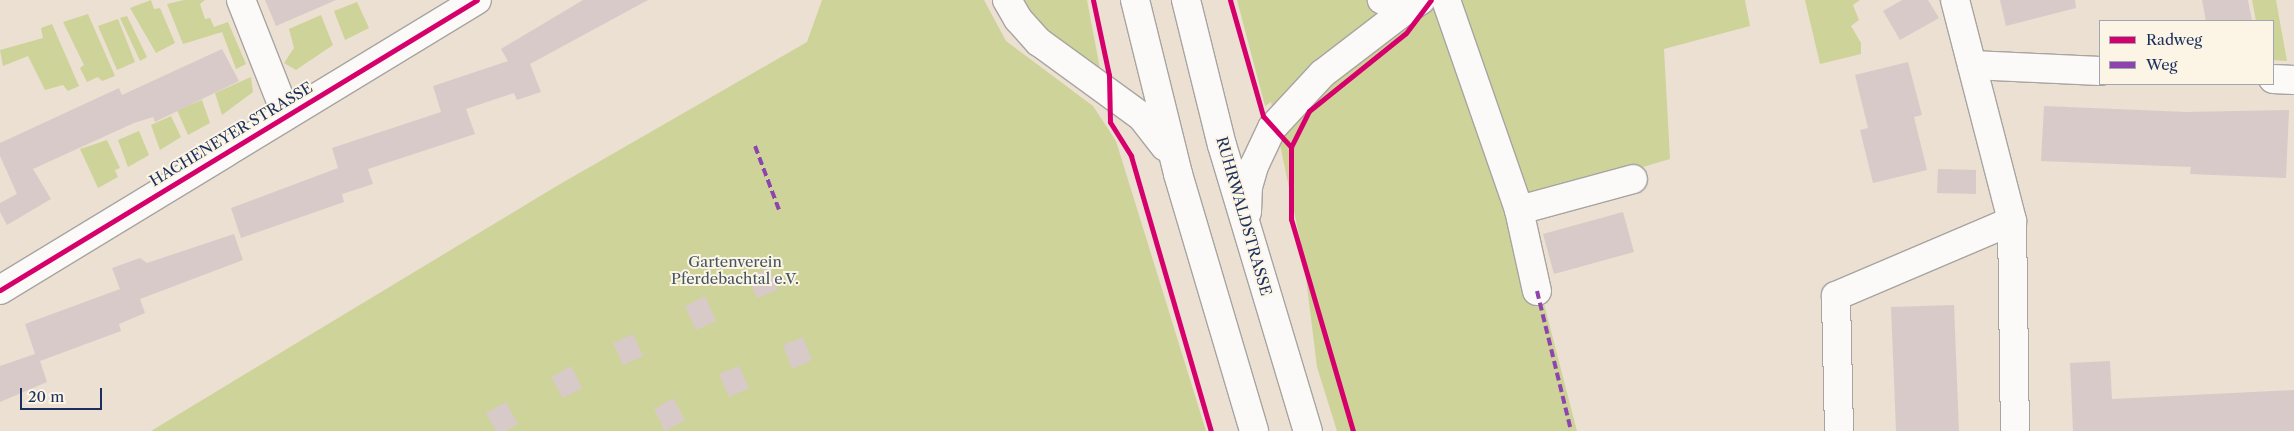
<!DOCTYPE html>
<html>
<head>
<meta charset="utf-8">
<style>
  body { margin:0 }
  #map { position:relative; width:2294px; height:431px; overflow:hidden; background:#ebe0d1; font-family:"Libre Caslon Text",serif }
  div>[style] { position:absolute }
  .green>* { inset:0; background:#ced399 }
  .building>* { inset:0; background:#d8cac9 }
  .roads { filter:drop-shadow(1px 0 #a7a4a1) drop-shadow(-1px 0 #a7a4a1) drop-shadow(0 1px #a7a4a1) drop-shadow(0 -1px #a7a4a1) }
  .minor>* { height:28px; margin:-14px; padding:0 14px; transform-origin:14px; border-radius:14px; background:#fcfaf8 }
  .highway>* { height:28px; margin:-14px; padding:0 14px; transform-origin:14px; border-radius:14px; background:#fcfaf8 }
  .quiet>* { height:4px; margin-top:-2px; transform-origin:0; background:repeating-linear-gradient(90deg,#8e44ad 0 8px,transparent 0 12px) }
  .cycleway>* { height:5px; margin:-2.5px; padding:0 2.5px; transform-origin:2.5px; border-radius:2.5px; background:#d6006c }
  span { translate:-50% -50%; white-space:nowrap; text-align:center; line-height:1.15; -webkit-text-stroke:4px #fcf5e5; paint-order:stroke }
  .street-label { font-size:15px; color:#1b2f5e }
  .park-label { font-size:15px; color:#425562 }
  .legend { position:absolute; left:2099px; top:20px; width:175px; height:65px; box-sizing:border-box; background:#fcf5e5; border:1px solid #a2a6af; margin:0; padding:6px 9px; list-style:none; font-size:15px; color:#1b2f5e }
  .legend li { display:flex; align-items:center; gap:10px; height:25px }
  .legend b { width:25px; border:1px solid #a2a6af }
  .scale { position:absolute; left:20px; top:388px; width:82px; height:22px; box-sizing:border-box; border:2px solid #1b2f5e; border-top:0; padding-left:6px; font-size:15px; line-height:18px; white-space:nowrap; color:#1b2f5e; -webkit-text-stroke:4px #fcf5e5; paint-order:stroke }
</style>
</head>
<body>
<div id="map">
  <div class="green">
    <i style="clip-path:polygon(151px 0,154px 9px,160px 8px,175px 43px,156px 53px,130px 8px)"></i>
    <i style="clip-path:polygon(184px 0,205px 0,200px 4px,205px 19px,210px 18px,214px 27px,228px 22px,246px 64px,236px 69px,222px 32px,183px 44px,167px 4px)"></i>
    <i style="clip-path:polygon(822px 0,984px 0,1006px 41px,1093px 106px,1116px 141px,1206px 431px,151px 431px,555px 187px,807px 42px)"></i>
    <i style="clip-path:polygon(1023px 0,1087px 0,1100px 69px,1035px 24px)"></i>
    <i style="clip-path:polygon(1237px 0,1745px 0,1750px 26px,1664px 49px,1670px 159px,1518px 204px,1577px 431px,1337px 431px,1317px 367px,1303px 254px,1271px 102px,1265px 106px)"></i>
    <i style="clip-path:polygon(1805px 0,1860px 0,1853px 5px,1859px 20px,1851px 26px,1861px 43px,1861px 54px,1820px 64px)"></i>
    <i style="clip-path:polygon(2252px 0,2276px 0,2287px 61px,2273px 60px,2273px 21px,2256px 21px)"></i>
    <i style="clip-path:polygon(357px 2px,369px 28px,345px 40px,334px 11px)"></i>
    <i style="clip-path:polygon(88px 14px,115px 76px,102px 81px,98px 77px,87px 82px,80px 68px,84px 65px,63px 22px)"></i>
    <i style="clip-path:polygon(321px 15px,333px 45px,296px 70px,284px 63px,294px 48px,289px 29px)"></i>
    <i style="clip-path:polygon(127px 16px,147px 57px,140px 61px,120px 18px)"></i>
    <i style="clip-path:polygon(118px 19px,135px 62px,117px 70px,98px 26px)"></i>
    <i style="clip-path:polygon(52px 24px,79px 86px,68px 91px,63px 85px,45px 90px,28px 56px,3px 66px,0 50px,43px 38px,41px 28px)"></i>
    <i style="clip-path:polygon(251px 77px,253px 92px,222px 115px,215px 93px)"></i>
    <i style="clip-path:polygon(202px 100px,210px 123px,188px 135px,177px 110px)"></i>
    <i style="clip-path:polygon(171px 116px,181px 137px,160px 150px,151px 125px)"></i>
    <i style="clip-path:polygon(139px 131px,149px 155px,128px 167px,118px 140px)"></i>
    <i style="clip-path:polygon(107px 140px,120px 168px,115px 170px,118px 177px,98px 188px,80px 149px)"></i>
  </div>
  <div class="building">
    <i style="clip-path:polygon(265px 0,336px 0,276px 26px)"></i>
    <i style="clip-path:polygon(583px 0,648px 0,530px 64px,541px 92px,517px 100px,514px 93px,466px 109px,475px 134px,368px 169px,373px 184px,342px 194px,344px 202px,241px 238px,231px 208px,338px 168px,332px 148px,441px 112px,433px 86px,508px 61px,501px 49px)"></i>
    <i style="clip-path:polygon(1902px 0,1928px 0,1939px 18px,1900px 40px,1883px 11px)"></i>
    <i style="clip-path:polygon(2000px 0,2075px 0,2076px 8px,2006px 26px)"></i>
    <i style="clip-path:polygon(2202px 0,2248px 0,2252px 21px,2206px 21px)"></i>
    <i style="clip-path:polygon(222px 49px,239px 81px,155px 122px,153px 117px,134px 123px,33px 169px,51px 199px,7px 225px,0 212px,0 203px,17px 194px,0 156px,0 143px,119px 88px,122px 95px)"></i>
    <i style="clip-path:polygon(1908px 62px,1922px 115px,1914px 117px,1927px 170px,1873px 183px,1860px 130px,1868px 128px,1855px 75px)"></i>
    <i style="clip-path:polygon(2044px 106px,2186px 112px,2289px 110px,2286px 178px,2190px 174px,2191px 167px,2041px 161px)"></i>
    <i style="clip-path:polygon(1938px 169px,1976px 170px,1976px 194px,1937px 193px)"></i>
    <i style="clip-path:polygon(1623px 212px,1634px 252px,1554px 274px,1543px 234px)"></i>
    <i style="clip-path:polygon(234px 234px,243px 260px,140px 299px,145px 313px,119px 324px,121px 331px,40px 361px,47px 382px,0 402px,0 366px,35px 354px,25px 324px,120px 289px,112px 268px,140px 258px,147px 263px)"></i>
    <i style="clip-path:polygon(769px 268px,778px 290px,757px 298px,748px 277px)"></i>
    <i style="clip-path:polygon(705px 296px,716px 321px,696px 330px,685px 306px)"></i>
    <i style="clip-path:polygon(1954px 305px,1959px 431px,1896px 431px,1891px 307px)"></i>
    <i style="clip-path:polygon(633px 334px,643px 356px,623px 365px,613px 343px)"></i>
    <i style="clip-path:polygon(803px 337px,812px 360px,792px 369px,783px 345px)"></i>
    <i style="clip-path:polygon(2110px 361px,2112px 399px,2294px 390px,2294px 431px,2073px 431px,2070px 363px)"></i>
    <i style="clip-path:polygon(571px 366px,582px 388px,563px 398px,551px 377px)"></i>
    <i style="clip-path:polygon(739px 366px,749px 388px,729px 397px,719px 374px)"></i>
    <i style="clip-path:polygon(673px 398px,685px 420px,665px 431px,654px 409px)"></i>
    <i style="clip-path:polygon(506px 402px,518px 424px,505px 431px,496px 431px,486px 413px)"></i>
  </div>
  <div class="roads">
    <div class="minor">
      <i style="left:241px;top:0;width:123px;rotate:68.5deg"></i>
      <i style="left:1446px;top:0;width:222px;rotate:70.8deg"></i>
      <i style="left:1519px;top:210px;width:83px;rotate:77.5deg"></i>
      <i style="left:1955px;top:0;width:228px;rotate:75.5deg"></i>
      <i style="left:2012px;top:221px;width:210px;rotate:89.2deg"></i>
      <i style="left:1404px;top:11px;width:20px;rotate:-33deg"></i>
      <i style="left:1972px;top:65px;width:128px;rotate:2.7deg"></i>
      <i style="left:2273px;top:79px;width:21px;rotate:3deg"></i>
      <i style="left:1519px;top:210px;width:118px;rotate:-15.2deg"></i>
      <i style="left:0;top:290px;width:558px;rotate:-31.3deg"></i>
      <i style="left:1839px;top:431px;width:135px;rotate:-91.3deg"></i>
      <i style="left:1836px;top:296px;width:191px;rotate:-23.1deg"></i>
    </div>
    <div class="highway">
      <i style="left:1007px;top:0;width:22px;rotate:60deg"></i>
      <i style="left:1018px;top:19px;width:31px;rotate:48deg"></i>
      <i style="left:1039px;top:42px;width:126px;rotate:36deg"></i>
      <i style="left:1141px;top:116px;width:39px;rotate:52deg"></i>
      <i style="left:1135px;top:0;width:179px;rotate:76.1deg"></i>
      <i style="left:1178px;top:174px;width:268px;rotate:73.5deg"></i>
      <i style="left:1186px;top:0;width:149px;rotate:76.1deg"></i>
      <i style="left:1222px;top:145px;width:299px;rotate:73.3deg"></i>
      <i style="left:1247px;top:212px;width:25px;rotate:-88deg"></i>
      <i style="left:1248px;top:187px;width:22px;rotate:-74deg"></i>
      <i style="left:1254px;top:166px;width:42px;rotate:-64.7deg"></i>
      <i style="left:1272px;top:128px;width:74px;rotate:-47.2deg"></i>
      <i style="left:1322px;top:74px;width:103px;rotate:-37.5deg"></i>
      <i style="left:1404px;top:11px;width:25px;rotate:-153deg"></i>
    </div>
  </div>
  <div class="quiet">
    <i style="left:755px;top:146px;width:68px;rotate:69.4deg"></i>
    <i style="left:1537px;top:291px;width:144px;rotate:76.3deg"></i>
  </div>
  <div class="cycleway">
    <i style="left:1093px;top:0;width:77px;rotate:78deg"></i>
    <i style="left:1109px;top:75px;width:47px;rotate:88.8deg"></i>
    <i style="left:1110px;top:122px;width:40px;rotate:58deg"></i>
    <i style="left:1131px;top:156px;width:286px;rotate:73.8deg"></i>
    <i style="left:1230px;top:0;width:121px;rotate:74.1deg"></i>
    <i style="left:1263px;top:116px;width:42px;rotate:47.9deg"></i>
    <i style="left:0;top:290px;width:558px;rotate:-31.3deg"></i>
    <i style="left:1353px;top:431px;width:221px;rotate:-106.3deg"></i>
    <i style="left:1291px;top:219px;width:72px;rotate:-90deg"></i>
    <i style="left:1291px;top:147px;width:40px;rotate:-63.4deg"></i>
    <i style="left:1309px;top:111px;width:124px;rotate:-38.8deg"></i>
    <i style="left:1406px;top:33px;width:41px;rotate:-52.9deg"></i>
  </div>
  <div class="street-label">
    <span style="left:231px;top:134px;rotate:-31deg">HACHENEYER STRASSE</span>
    <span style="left:1244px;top:216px;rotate:74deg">RUHRWALDSTRASSE</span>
  </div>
  <div class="park-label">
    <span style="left:735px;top:270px">Gartenverein<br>Pferdebachtal e.V.</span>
  </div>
  <ul class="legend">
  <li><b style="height:6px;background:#d6006c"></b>Radweg</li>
  <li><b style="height:6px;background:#8e44ad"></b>Weg</li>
  </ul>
  <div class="scale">20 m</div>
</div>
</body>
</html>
